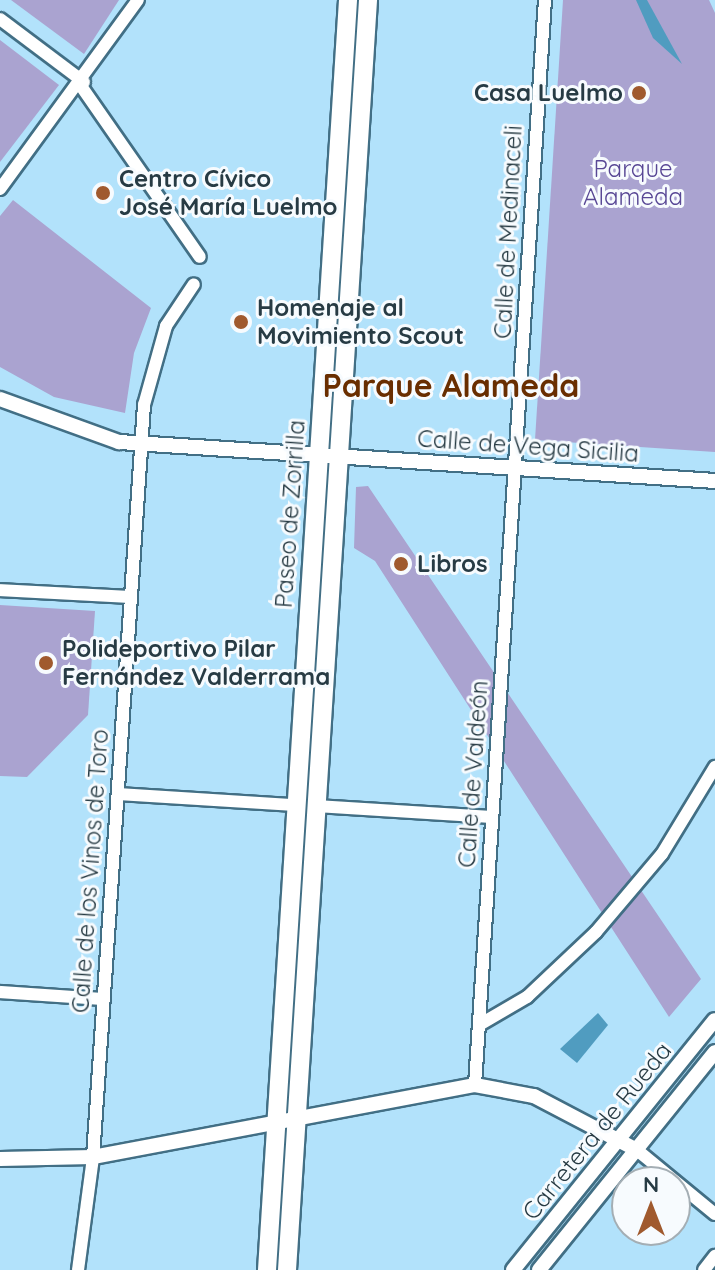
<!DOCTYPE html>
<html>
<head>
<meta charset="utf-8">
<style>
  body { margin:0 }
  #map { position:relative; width:715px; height:1270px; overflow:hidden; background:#b2e2fb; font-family:Quicksand,sans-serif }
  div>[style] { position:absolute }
  .green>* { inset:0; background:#aaa3d0 }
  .water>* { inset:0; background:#509cc0 }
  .roads { filter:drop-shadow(2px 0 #426f85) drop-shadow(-2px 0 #426f85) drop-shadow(0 2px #426f85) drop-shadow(0 -2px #426f85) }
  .minor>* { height:12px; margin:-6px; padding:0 6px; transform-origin:6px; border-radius:6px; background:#fff }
  .tertiary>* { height:14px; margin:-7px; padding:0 7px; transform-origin:7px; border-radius:7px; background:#fff }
  .primary>* { height:18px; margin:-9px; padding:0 9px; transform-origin:9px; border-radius:9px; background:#fff }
  .dots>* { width:22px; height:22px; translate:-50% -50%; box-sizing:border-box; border:4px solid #f7fbfe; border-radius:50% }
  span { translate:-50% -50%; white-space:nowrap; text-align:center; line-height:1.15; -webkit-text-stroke:6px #f7fbfe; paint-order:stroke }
  .poi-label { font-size:24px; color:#273b44; font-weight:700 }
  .right { translate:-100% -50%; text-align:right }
  .left { translate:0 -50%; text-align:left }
  .park-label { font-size:24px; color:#584795 }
  .street-label { font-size:24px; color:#273b44 }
  .district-label { font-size:32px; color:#692e00; font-weight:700 }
  .north { position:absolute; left:611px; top:1166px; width:80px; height:80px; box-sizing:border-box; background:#f7fbfe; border:2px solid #a4aeb4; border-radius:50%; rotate:0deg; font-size:22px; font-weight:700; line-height:32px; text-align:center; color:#273b44 }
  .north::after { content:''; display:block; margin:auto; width:28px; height:36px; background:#a05a2e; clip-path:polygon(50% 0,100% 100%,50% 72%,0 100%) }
</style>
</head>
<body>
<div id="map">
  <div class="green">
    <i style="clip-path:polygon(11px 0,119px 0,84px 54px)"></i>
    <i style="clip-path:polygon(563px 0,709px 0,715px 13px,715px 452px,535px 440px)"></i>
    <i style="clip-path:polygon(0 40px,59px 85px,0 162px)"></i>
    <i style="clip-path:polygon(13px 200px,151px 308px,134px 353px,125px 413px,54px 397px,0 367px,0 216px)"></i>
    <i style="clip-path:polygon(368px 486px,701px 979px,669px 1017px,375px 561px,354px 548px,356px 487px)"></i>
    <i style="clip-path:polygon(0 605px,95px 611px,88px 715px,27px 777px,0 776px)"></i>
  </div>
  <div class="water">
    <i style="clip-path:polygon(636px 0,647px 0,682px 64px,653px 38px)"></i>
    <i style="clip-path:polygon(598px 1013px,608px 1025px,577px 1063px,560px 1049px)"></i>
  </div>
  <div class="roads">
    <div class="minor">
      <i style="left:0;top:19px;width:105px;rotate:36.9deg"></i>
      <i style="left:81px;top:86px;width:208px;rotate:55.2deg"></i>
      <i style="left:0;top:189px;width:234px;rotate:-53.9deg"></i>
      <i style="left:0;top:590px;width:129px;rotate:3.1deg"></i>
      <i style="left:118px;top:794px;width:177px;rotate:3.6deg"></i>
      <i style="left:316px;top:806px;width:176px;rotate:3.6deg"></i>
      <i style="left:0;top:992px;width:104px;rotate:3.9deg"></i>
      <i style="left:479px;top:1025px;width:56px;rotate:-30.3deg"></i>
      <i style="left:527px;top:997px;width:95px;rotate:-43.3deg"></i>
      <i style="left:596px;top:932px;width:102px;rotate:-49.8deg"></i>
      <i style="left:662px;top:854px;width:102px;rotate:-58.7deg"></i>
      <i style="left:475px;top:1085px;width:1087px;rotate:-86.31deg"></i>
      <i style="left:637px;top:1150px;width:101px;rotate:39.4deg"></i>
      <i style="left:78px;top:1270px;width:114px;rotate:-82.4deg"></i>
      <i style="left:93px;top:1157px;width:754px;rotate:-86.12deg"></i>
      <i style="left:144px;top:405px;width:82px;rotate:-74.4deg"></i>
      <i style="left:166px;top:326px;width:50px;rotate:-56.3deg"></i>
      <i style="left:704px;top:1270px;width:18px;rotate:-52deg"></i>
    </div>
    <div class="tertiary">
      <i style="left:0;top:399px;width:127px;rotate:19.9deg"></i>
      <i style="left:119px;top:442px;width:597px;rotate:3.74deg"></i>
      <i style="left:0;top:1159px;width:93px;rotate:-1.2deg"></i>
      <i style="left:93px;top:1157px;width:389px;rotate:-10.7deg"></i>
      <i style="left:475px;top:1085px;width:60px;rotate:10.6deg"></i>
      <i style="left:534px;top:1096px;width:116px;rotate:27.7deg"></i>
      <i style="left:513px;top:1270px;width:321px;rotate:-51.1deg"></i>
      <i style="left:539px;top:1270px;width:280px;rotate:-51.1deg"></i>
    </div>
    <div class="primary">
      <i style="left:267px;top:1270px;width:1273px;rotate:-86.35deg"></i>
      <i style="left:287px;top:1270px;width:1273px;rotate:-86.35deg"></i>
    </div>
  </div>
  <div class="dots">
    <i style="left:639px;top:93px;background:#a05a2e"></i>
    <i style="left:103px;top:193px;background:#a05a2e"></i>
    <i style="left:241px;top:322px;background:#a05a2e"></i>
    <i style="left:401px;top:564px;background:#a05a2e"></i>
    <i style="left:46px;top:663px;background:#a05a2e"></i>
  </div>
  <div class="poi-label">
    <span class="right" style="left:623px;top:93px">Casa Luelmo</span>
    <span class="left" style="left:119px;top:193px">Centro Cívico<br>José María Luelmo</span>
    <span class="left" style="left:257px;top:322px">Homenaje al<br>Movimiento Scout</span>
    <span class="left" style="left:417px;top:564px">Libros</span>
    <span class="left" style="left:62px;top:663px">Polideportivo Pilar<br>Fernández Valderrama</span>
  </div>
  <div class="park-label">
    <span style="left:633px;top:183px">Parque<br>Alameda</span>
  </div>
  <div class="street-label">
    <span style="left:508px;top:232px;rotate:-87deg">Calle de Medinaceli</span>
    <span style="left:528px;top:446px;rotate:4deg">Calle de Vega Sicilia</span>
    <span style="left:290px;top:514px;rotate:-86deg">Paseo de Zorrilla</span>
    <span style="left:473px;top:774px;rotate:-86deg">Calle de Valdeón</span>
    <span style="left:90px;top:871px;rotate:-86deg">Calle de los Vinos de Toro</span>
    <span style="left:597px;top:1131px;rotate:-51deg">Carretera de Rueda</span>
  </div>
  <div class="district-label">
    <span style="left:451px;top:385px">Parque Alameda</span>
  </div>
  <div class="north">N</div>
</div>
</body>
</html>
